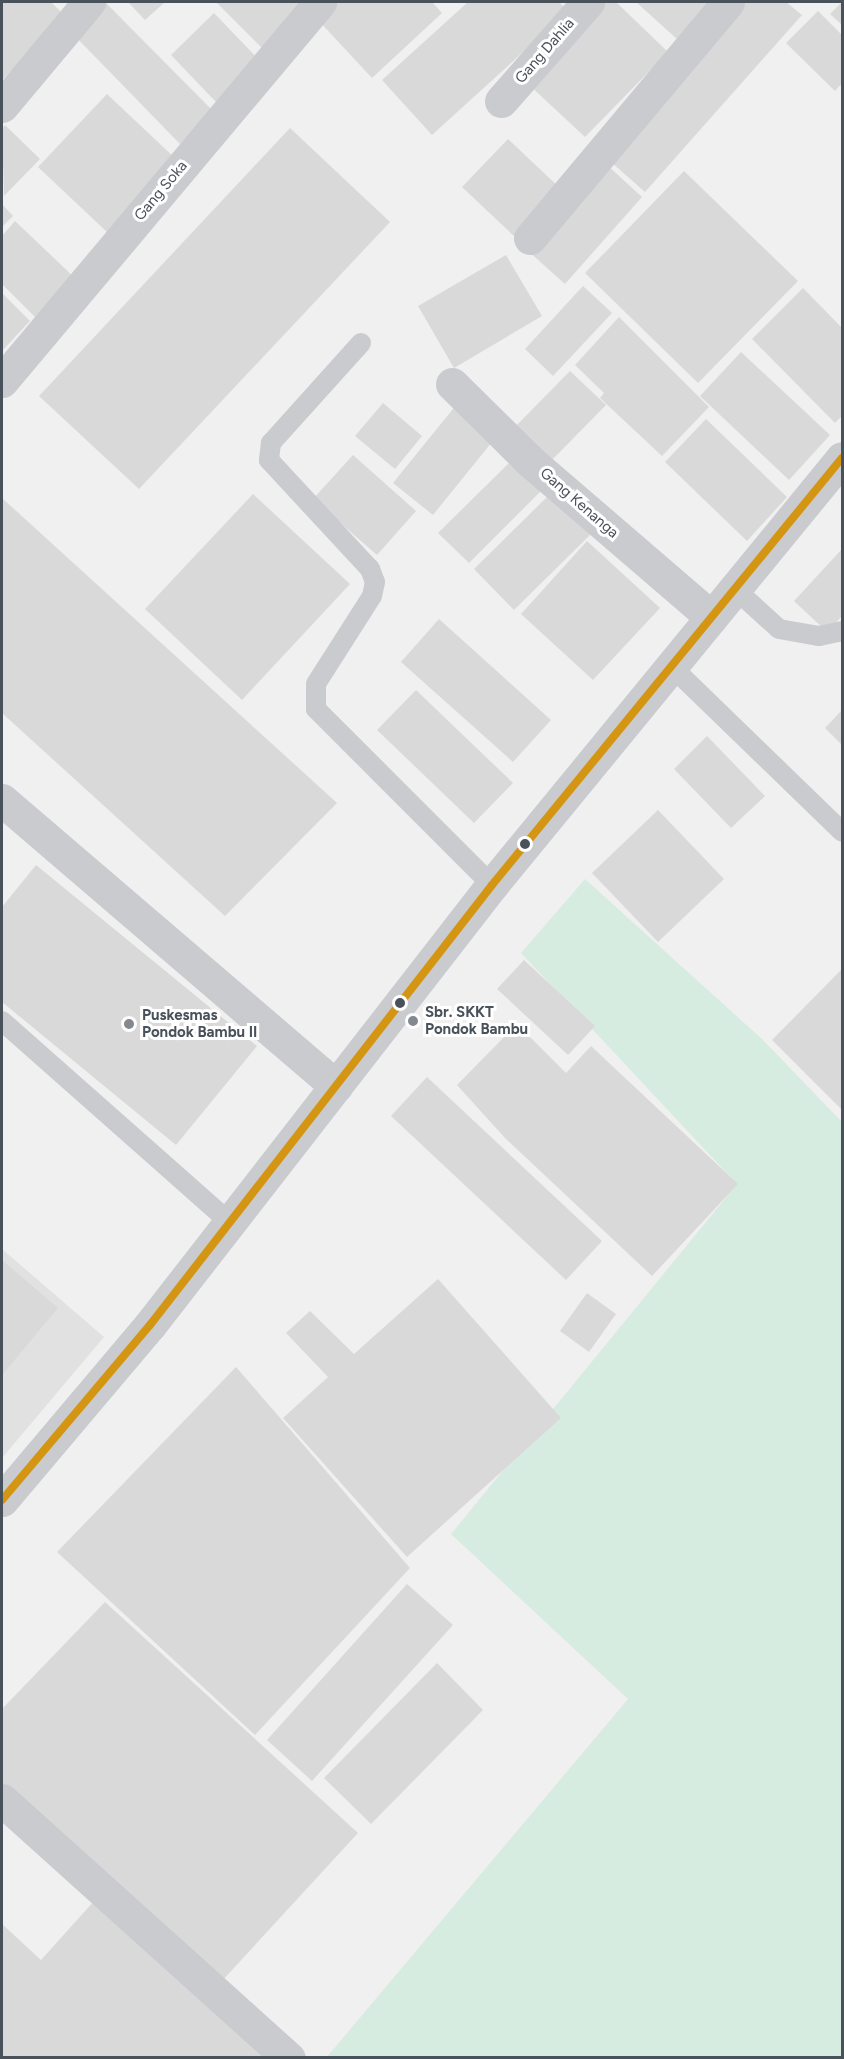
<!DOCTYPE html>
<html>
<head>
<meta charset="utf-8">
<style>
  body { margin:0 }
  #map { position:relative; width:844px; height:2059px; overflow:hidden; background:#f0f0f0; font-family:Figtree,sans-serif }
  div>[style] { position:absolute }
  .education>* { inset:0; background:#e2e1e1 }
  .green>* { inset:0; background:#d7ece1 }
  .building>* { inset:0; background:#d9d9da }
  .service>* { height:20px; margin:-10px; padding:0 10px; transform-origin:10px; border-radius:10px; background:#cacbce }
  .minor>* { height:33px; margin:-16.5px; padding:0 16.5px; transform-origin:16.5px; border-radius:16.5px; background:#cacbce }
  .tertiary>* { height:33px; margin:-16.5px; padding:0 16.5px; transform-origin:16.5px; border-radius:16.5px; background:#cacbce }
  .bus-1>* { height:8px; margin:-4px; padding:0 4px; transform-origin:4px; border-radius:4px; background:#d49512 }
  .dots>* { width:16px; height:16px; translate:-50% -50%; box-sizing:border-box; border:3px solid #fff; border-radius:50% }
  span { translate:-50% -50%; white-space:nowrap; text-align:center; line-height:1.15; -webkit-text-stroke:6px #fff; paint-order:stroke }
  .street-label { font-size:15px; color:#49515a }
  .poi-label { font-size:15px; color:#49515a; font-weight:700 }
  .left { translate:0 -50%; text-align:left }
  .frame { position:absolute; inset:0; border:3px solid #49515a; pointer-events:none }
</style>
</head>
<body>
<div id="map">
  <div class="education">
    <i style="clip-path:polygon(2px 1249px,104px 1337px,2px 1458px)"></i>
  </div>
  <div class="green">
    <i style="clip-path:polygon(585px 879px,762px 1039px,842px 1122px,842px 2057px,326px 2058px,628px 1699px,451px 1534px,737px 1184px,521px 953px)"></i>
  </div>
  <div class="building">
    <i style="clip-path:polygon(2px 2px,51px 2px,65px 16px,2px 80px)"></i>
    <i style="clip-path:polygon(105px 2px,214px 112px,180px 144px,72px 33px)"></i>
    <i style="clip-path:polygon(128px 2px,165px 2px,145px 20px)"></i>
    <i style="clip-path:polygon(216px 2px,300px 2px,262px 48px)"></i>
    <i style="clip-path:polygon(339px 2px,432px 2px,442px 13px,372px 78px,318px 20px)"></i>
    <i style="clip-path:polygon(468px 2px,559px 2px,568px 11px,432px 135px,382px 80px)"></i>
    <i style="clip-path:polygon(604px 2px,616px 2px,668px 52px,585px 137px,526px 82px)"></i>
    <i style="clip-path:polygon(636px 2px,714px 2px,678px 40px)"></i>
    <i style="clip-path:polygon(738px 2px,786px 2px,802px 15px,645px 192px,602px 154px)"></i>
    <i style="clip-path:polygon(842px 2px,842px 25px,830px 14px)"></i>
    <i style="clip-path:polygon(818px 11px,842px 35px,842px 83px,835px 91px,786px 43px)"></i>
    <i style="clip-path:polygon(214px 13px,259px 60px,216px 102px,171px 55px)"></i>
    <i style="clip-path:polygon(107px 94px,177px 160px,108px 233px,38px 167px)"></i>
    <i style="clip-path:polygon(5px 125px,40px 159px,4px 196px,2px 129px)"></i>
    <i style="clip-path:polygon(290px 128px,390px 222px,139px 489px,39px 396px)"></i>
    <i style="clip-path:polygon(508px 139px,561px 189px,515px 237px,462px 187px)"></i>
    <i style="clip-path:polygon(605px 163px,642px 197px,565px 284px,527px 250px)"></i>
    <i style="clip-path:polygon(684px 171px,798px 281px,698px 383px,585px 273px)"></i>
    <i style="clip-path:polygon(2px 204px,13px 216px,2px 227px)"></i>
    <i style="clip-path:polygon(15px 221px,77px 280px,39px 321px,2px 284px,2px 236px)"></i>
    <i style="clip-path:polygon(506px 255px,542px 316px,454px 368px,418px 306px)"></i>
    <i style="clip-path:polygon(583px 286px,612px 313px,553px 376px,525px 349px)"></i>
    <i style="clip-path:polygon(803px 288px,842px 328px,842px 416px,835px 423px,752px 339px)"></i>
    <i style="clip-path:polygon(2px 293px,30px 321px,2px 351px)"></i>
    <i style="clip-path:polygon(619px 317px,709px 407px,662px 456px,600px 398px,604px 393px,575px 365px)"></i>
    <i style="clip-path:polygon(741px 352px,830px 435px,789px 480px,700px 396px)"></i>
    <i style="clip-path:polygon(570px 371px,606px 405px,548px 464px,513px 429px)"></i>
    <i style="clip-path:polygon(461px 399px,492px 442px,433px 515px,393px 483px)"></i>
    <i style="clip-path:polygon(383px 403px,422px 436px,395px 469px,355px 436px)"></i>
    <i style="clip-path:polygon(706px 419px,787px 497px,747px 541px,665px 462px)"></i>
    <i style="clip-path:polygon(353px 455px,416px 511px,377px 555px,313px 499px)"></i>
    <i style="clip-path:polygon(516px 456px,546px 486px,469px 563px,438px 533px)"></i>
    <i style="clip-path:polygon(552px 492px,592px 533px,514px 610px,474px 569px)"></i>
    <i style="clip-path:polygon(253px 494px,350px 584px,242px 700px,145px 609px)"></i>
    <i style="clip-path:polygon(2px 498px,337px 803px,225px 916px,2px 713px)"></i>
    <i style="clip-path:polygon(587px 541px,660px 608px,593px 680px,521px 614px)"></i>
    <i style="clip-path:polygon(842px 549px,842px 616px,827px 632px,794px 601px)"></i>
    <i style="clip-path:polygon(439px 619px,551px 720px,513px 762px,401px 662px)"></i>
    <i style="clip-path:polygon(416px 690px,513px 783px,474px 823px,377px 730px)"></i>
    <i style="clip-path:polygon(842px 710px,842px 745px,825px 728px)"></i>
    <i style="clip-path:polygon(707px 736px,765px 796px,731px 828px,674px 769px)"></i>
    <i style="clip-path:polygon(658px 810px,724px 879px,658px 942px,592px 873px)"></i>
    <i style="clip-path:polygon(36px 865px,257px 1046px,176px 1145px,2px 1002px,2px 907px)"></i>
    <i style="clip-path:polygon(524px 960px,595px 1026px,568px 1055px,497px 989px)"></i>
    <i style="clip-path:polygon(842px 969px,842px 1110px,772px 1040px)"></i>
    <i style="clip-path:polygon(517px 1024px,566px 1073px,591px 1046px,738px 1184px,652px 1276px,505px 1138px,457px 1085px)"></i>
    <i style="clip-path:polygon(427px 1077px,602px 1241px,566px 1280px,391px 1116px)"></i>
    <i style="clip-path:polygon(2px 1260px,58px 1308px,2px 1375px)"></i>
    <i style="clip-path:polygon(438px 1279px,561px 1418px,407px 1557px,283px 1418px,328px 1377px,286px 1333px,310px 1311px,354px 1354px)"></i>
    <i style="clip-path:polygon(587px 1293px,616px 1314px,589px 1352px,560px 1331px)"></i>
    <i style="clip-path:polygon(236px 1367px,410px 1568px,255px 1735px,57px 1552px)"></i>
    <i style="clip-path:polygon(407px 1584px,453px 1625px,312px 1781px,267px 1740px)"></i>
    <i style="clip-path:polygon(105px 1602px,358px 1833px,221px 1982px,2px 1791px,2px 1709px)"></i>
    <i style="clip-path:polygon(437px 1663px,483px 1710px,371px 1824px,324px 1778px)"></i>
    <i style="clip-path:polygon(95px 1900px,273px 2058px,2px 2058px,2px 1924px,41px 1960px)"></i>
  </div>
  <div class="service">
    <i style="left:361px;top:343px;width:135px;rotate:132deg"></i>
    <i style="left:271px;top:443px;width:17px;rotate:97deg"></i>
    <i style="left:269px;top:460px;width:149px;rotate:47.2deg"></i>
    <i style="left:370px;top:569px;width:14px;rotate:69deg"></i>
    <i style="left:375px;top:582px;width:14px;rotate:102deg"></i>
    <i style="left:372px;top:596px;width:104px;rotate:122.5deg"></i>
    <i style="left:316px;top:684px;width:25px;rotate:90deg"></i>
    <i style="left:316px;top:709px;width:249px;rotate:45deg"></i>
    <i style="left:735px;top:589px;width:59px;rotate:42.3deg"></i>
    <i style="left:779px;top:629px;width:41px;rotate:9.9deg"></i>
    <i style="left:819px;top:636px;width:24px;rotate:-12deg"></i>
    <i style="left:671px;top:666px;width:238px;rotate:44.1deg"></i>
    <i style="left:2px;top:1021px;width:302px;rotate:41.5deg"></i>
  </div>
  <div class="minor">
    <i style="left:501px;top:101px;width:132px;rotate:-48.7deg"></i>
    <i style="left:2px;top:106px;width:136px;rotate:-50.1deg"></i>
    <i style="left:530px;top:238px;width:308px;rotate:-50deg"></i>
    <i style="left:2px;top:381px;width:495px;rotate:-50deg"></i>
    <i style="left:452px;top:384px;width:111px;rotate:44.6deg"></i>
    <i style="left:531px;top:462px;width:238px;rotate:40.7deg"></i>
    <i style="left:2px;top:800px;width:440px;rotate:40.6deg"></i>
    <i style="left:2px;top:1800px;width:386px;rotate:42deg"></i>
  </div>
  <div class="tertiary">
    <i style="left:2px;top:1500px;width:229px;rotate:-49.8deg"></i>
    <i style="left:150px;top:1325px;width:557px;rotate:-52.14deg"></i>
    <i style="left:492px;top:885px;width:552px;rotate:-50.66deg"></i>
  </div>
  <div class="bus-1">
    <i style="left:2px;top:1500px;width:229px;rotate:-49.8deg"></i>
    <i style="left:150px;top:1325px;width:557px;rotate:-52.14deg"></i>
    <i style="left:492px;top:885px;width:552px;rotate:-50.66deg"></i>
  </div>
  <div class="dots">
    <i style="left:525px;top:844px;background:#49515a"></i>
    <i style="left:400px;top:1003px;background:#49515a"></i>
    <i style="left:413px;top:1021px;background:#83898e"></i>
    <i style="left:129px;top:1024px;background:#83898e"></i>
  </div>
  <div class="street-label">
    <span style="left:545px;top:51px;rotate:-49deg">Gang Dahlia</span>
    <span style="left:161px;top:191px;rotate:-50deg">Gang Soka</span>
    <span style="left:579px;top:503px;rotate:41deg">Gang Kenanga</span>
  </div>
  <div class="poi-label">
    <span class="left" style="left:425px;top:1021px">Sbr. SKKT<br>Pondok Bambu</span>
    <span class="left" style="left:142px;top:1024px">Puskesmas<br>Pondok Bambu II</span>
  </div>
  <div class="frame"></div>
</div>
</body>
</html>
